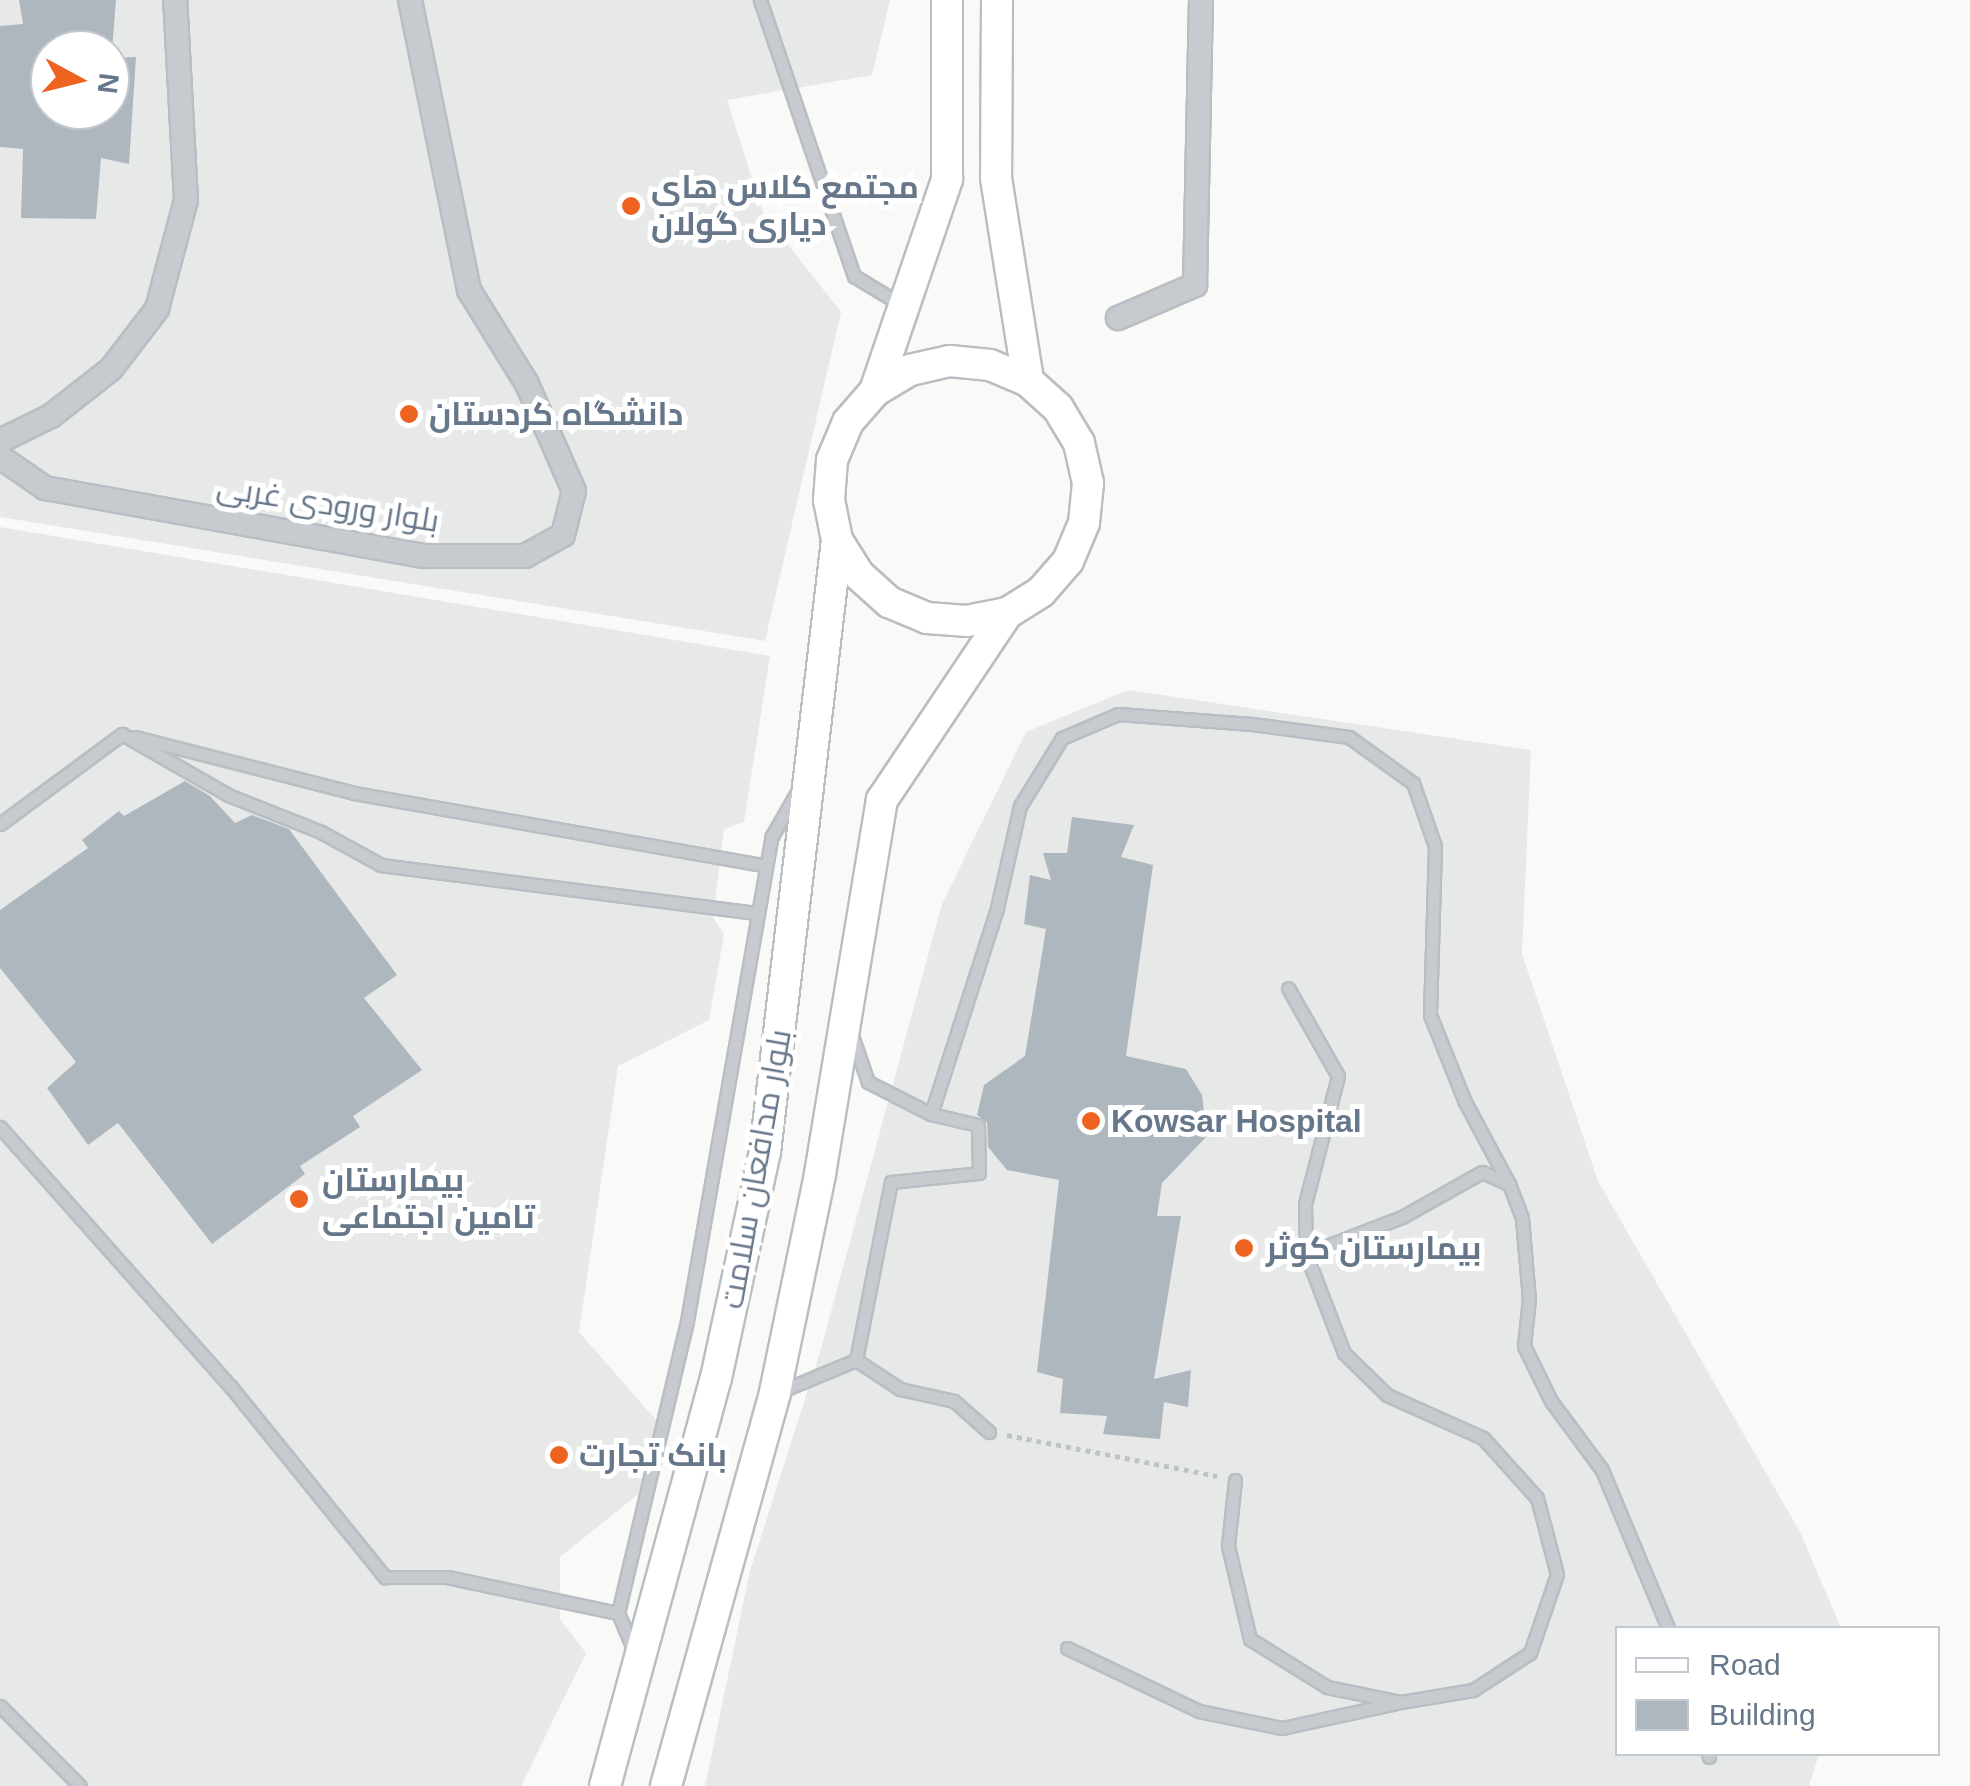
<!DOCTYPE html>
<html>
<head>
<meta charset="utf-8">
<style>
  body { margin:0 }
  #map { position:relative; width:1970px; height:1786px; overflow:hidden; background:#f9f9f7; font-family:Arial,Cairo,sans-serif }
  div>[style] { position:absolute }
  .built>* { inset:0; background:#e7e8e8 }
  .building>* { inset:0; background:#afb7be }
  .path>* { height:5px; margin-top:-2.5px; transform-origin:0; background:repeating-linear-gradient(90deg,#c0c3c5 0 5px,transparent 0 10px) }
  .roads { filter:drop-shadow(2px 0 #b9bec3) drop-shadow(-2px 0 #b9bec3) drop-shadow(0 2px #b9bec3) drop-shadow(0 -2px #b9bec3) }
  .lane>* { height:11px; margin:-5.5px; padding:0 5.5px; transform-origin:5.5px; border-radius:5.5px; background:#c7cacf }
  .street>* { height:22px; margin:-11px; padding:0 11px; transform-origin:11px; border-radius:11px; background:#c7cacf }
  .secondary>* { height:30px; margin:-15px; padding:0 15px; transform-origin:15px; border-radius:15px; background:#fff }
  .dots>* { width:28px; height:28px; translate:-50% -50%; box-sizing:border-box; border:5px solid #fff; border-radius:50% }
  span { translate:-50% -50%; white-space:nowrap; text-align:center; line-height:1.15; -webkit-text-stroke:10px #fff; paint-order:stroke }
  .poi-label { font-size:32px; color:#66778a; font-weight:700 }
  .left { translate:0 -50%; text-align:left }
  .street-label { font-size:32px; color:#66778a }
  .legend { position:absolute; left:1615px; top:1626px; width:325px; height:130px; box-sizing:border-box; background:#fff; border:2px solid #c2c9d0; margin:0; padding:12px 18px; list-style:none; font-size:30px; color:#66778a }
  .legend li { display:flex; align-items:center; gap:20px; height:50px }
  .legend b { width:50px; border:2px solid #c2c9d0 }
  .north { position:absolute; left:30px; top:30px; width:100px; height:100px; box-sizing:border-box; background:#fff; border:2px solid #c2c9d0; border-radius:50%; rotate:97deg; font-size:28px; font-weight:700; line-height:40px; text-align:center; color:#66778a }
  .north::after { content:''; display:block; margin:auto; width:35px; height:45px; background:#ef6321; clip-path:polygon(50% 0,100% 100%,50% 72%,0 100%) }
</style>
</head>
<body>
<div id="map">
  <div class="built">
    <i style="clip-path:polygon(evenodd,0 0,890px 0,872px 75px,727px 100px,763px 213px,841px 312px,765px 641px,0 517px,0 0,50px 50px,110px 50px,110px 110px,50px 110px,50px 50px)"></i>
    <i style="clip-path:polygon(0 527px,770px 656px,744px 822px,724px 829px,713px 917px,724px 934px,709px 1020px,618px 1066px,579px 1332px,657px 1421px,646px 1488px,560px 1557px,560px 1619px,586px 1653px,521px 1786px,0 1786px)"></i>
    <i style="clip-path:polygon(1128px 690px,1531px 750px,1522px 954px,1598px 1181px,1800px 1532px,1841px 1628px,1618px 1628px,1618px 1754px,1819px 1754px,1809px 1786px,705px 1786px,750px 1571px,820px 1352px,942px 904px,1026px 732px)"></i>
  </div>
  <div class="building">
    <i style="clip-path:polygon(19px 0,116px 0,112px 50px,50px 50px,50px 110px,110px 110px,110px 58px,136px 57px,129px 164px,101px 158px,96px 219px,21px 218px,23px 149px,0 147px,0 26px,23px 24px)"></i>
    <i style="clip-path:polygon(185px 781px,210px 796px,235px 823px,252px 815px,289px 829px,397px 975px,364px 998px,422px 1070px,353px 1116px,360px 1127px,300px 1166px,305px 1174px,212px 1244px,118px 1123px,88px 1145px,47px 1088px,76px 1062px,0 968px,0 910px,88px 848px,82px 840px,119px 811px,124px 816px)"></i>
    <i style="clip-path:polygon(1072px 817px,1134px 825px,1121px 857px,1153px 865px,1126px 1056px,1186px 1069px,1202px 1095px,1207px 1136px,1162px 1183px,1157px 1216px,1181px 1216px,1154px 1379px,1191px 1370px,1188px 1407px,1164px 1402px,1160px 1439px,1103px 1434px,1107px 1416px,1060px 1413px,1063px 1379px,1037px 1372px,1059px 1180px,1007px 1170px,988px 1147px,987px 1122px,977px 1115px,984px 1085px,1025px 1056px,1046px 929px,1024px 924px,1030px 875px,1051px 880px,1043px 853px,1067px 853px)"></i>
  </div>
  <div class="path">
    <i style="left:1007px;top:1435px;width:214px;rotate:11deg"></i>
  </div>
  <div class="roads">
    <div class="lane">
      <i style="left:760px;top:0;width:292px;rotate:71.2deg"></i>
      <i style="left:854px;top:276px;width:54px;rotate:31.3deg"></i>
      <i style="left:122px;top:734px;width:122px;rotate:29.9deg"></i>
      <i style="left:228px;top:795px;width:100px;rotate:21.7deg"></i>
      <i style="left:321px;top:832px;width:68px;rotate:28.8deg"></i>
      <i style="left:381px;top:865px;width:380px;rotate:7.3deg"></i>
      <i style="left:135px;top:737px;width:226px;rotate:14.3deg"></i>
      <i style="left:354px;top:793px;width:418px;rotate:10deg"></i>
      <i style="left:0;top:824px;width:152px;rotate:-36.4deg"></i>
      <i style="left:931px;top:1114px;width:216px;rotate:-72.2deg"></i>
      <i style="left:997px;top:908px;width:105px;rotate:-77.3deg"></i>
      <i style="left:1020px;top:806px;width:80px;rotate:-58.3deg"></i>
      <i style="left:1062px;top:738px;width:61px;rotate:-23.2deg"></i>
      <i style="left:1118px;top:714px;width:134px;rotate:4.3deg"></i>
      <i style="left:1252px;top:724px;width:98px;rotate:7.6deg"></i>
      <i style="left:1349px;top:737px;width:79px;rotate:35.7deg"></i>
      <i style="left:1413px;top:783px;width:67px;rotate:70.8deg"></i>
      <i style="left:1435px;top:846px;width:169px;rotate:91.7deg"></i>
      <i style="left:1430px;top:1015px;width:94px;rotate:68.1deg"></i>
      <i style="left:1465px;top:1102px;width:93px;rotate:61.8deg"></i>
      <i style="left:0;top:1127px;width:348px;rotate:48.4deg"></i>
      <i style="left:231px;top:1387px;width:245px;rotate:51deg"></i>
      <i style="left:385px;top:1577px;width:62px"></i>
      <i style="left:447px;top:1577px;width:175px;rotate:11.9deg"></i>
      <i style="left:1306px;top:1254px;width:103px;rotate:-21.1deg"></i>
      <i style="left:1402px;top:1217px;width:92px;rotate:-29.4deg"></i>
      <i style="left:1482px;top:1172px;width:30px;rotate:24deg"></i>
      <i style="left:1509px;top:1184px;width:36px;rotate:69deg"></i>
      <i style="left:1522px;top:1218px;width:81px;rotate:85.1deg"></i>
      <i style="left:1529px;top:1299px;width:47px;rotate:96.1deg"></i>
      <i style="left:1524px;top:1346px;width:61px;rotate:63.9deg"></i>
      <i style="left:1551px;top:1401px;width:86px;rotate:53.5deg"></i>
      <i style="left:1602px;top:1470px;width:171px;rotate:67.3deg"></i>
      <i style="left:856px;top:1360px;width:53px;rotate:33.4deg"></i>
      <i style="left:900px;top:1389px;width:55px;rotate:12.5deg"></i>
      <i style="left:954px;top:1401px;width:47px;rotate:41.5deg"></i>
      <i style="left:779px;top:1392px;width:83px;rotate:-22.6deg"></i>
      <i style="left:856px;top:1360px;width:181px;rotate:-78.9deg"></i>
      <i style="left:891px;top:1182px;width:88px;rotate:-5.8deg"></i>
      <i style="left:979px;top:1173px;width:48px;rotate:-91.2deg"></i>
      <i style="left:978px;top:1125px;width:48px;rotate:-166.8deg"></i>
      <i style="left:931px;top:1114px;width:71px;rotate:-153.1deg"></i>
      <i style="left:868px;top:1082px;width:52px;rotate:-109.1deg"></i>
      <i style="left:1235px;top:1480px;width:66px;rotate:96.1deg"></i>
      <i style="left:1228px;top:1546px;width:96px;rotate:76.7deg"></i>
      <i style="left:1250px;top:1639px;width:91px;rotate:31.9deg"></i>
      <i style="left:1327px;top:1687px;width:76px;rotate:11.5deg"></i>
      <i style="left:1401px;top:1702px;width:73px;rotate:-9.5deg"></i>
      <i style="left:1473px;top:1690px;width:68px;rotate:-33deg"></i>
      <i style="left:1530px;top:1653px;width:83px;rotate:-71.1deg"></i>
      <i style="left:1557px;top:1574px;width:79px;rotate:-104.7deg"></i>
      <i style="left:1537px;top:1498px;width:81px;rotate:-132deg"></i>
      <i style="left:1483px;top:1438px;width:105px;rotate:-155.9deg"></i>
      <i style="left:1387px;top:1395px;width:60px;rotate:-135.7deg"></i>
      <i style="left:1344px;top:1353px;width:106px;rotate:-111deg"></i>
      <i style="left:1306px;top:1254px;width:50px;rotate:-91.1deg"></i>
      <i style="left:1305px;top:1204px;width:132px;rotate:-75.5deg"></i>
      <i style="left:1338px;top:1076px;width:101px;rotate:-119.6deg"></i>
      <i style="left:1067px;top:1648px;width:146px;rotate:25.5deg"></i>
      <i style="left:1199px;top:1711px;width:85px;rotate:11.6deg"></i>
      <i style="left:1282px;top:1728px;width:118px;rotate:-12.3deg"></i>
      <i style="left:635px;top:1653px;width:43px;rotate:-113deg"></i>
      <i style="left:618px;top:1613px;width:300px;rotate:-76.7deg"></i>
      <i style="left:687px;top:1321px;width:492px;rotate:-80.1deg"></i>
      <i style="left:772px;top:836px;width:51px;rotate:-60.4deg"></i>
      <i style="left:0;top:1706px;width:113px;rotate:45deg"></i>
      <i style="left:1708px;top:1754px;width:3px;rotate:72deg"></i>
    </div>
    <div class="street">
      <i style="left:1118px;top:318px;width:84px;rotate:-23.2deg"></i>
      <i style="left:1195px;top:285px;width:285px;rotate:-88.8deg"></i>
      <i style="left:0;top:441px;width:57px;rotate:-26.1deg"></i>
      <i style="left:51px;top:416px;width:76px;rotate:-38.1deg"></i>
      <i style="left:111px;top:369px;width:76px;rotate:-52.5deg"></i>
      <i style="left:157px;top:309px;width:113px;rotate:-75.1deg"></i>
      <i style="left:186px;top:200px;width:200px;rotate:-93.1deg"></i>
      <i style="left:0;top:457px;width:55px;rotate:34.6deg"></i>
      <i style="left:45px;top:488px;width:385px;rotate:10.2deg"></i>
      <i style="left:424px;top:556px;width:101px"></i>
      <i style="left:525px;top:556px;width:43px;rotate:-28.9deg"></i>
      <i style="left:563px;top:535px;width:45px;rotate:-76deg"></i>
      <i style="left:574px;top:491px;width:117px;rotate:-113.7deg"></i>
      <i style="left:527px;top:384px;width:110px;rotate:-121.7deg"></i>
      <i style="left:469px;top:290px;width:296px;rotate:-101.5deg"></i>
    </div>
    <div class="secondary">
      <i style="left:997px;top:0;width:178px;rotate:90.3deg"></i>
      <i style="left:996px;top:178px;width:206px;rotate:81deg"></i>
      <i style="left:875px;top:391px;width:41px;rotate:-31deg"></i>
      <i style="left:910px;top:370px;width:41px;rotate:-12.7deg"></i>
      <i style="left:950px;top:361px;width:40px;rotate:5.7deg"></i>
      <i style="left:990px;top:365px;width:41px;rotate:22.8deg"></i>
      <i style="left:1028px;top:381px;width:40px;rotate:42deg"></i>
      <i style="left:1058px;top:408px;width:41px;rotate:59deg"></i>
      <i style="left:1079px;top:443px;width:41px;rotate:77.3deg"></i>
      <i style="left:1088px;top:483px;width:40px;rotate:95.7deg"></i>
      <i style="left:1084px;top:523px;width:41px;rotate:112.8deg"></i>
      <i style="left:1068px;top:561px;width:41px;rotate:131.1deg"></i>
      <i style="left:1041px;top:592px;width:40px;rotate:148deg"></i>
      <i style="left:1007px;top:613px;width:41px;rotate:168.7deg"></i>
      <i style="left:967px;top:621px;width:40px;rotate:-175.7deg"></i>
      <i style="left:927px;top:618px;width:41px;rotate:-157.2deg"></i>
      <i style="left:889px;top:602px;width:40px;rotate:-138deg"></i>
      <i style="left:859px;top:575px;width:41px;rotate:-122.2deg"></i>
      <i style="left:837px;top:540px;width:41px;rotate:-101.3deg"></i>
      <i style="left:829px;top:500px;width:40px;rotate:-85.7deg"></i>
      <i style="left:832px;top:460px;width:41px;rotate:-67.2deg"></i>
      <i style="left:848px;top:422px;width:41px;rotate:-48.9deg"></i>
      <i style="left:875px;top:391px;width:224px;rotate:-71.2deg"></i>
      <i style="left:947px;top:179px;width:179px;rotate:-90deg"></i>
      <i style="left:605px;top:1786px;width:423px;rotate:-74.8deg"></i>
      <i style="left:716px;top:1378px;width:231px;rotate:-77.8deg"></i>
      <i style="left:765px;top:1152px;width:616px;rotate:-83.29deg"></i>
      <i style="left:666px;top:1786px;width:409px;rotate:-74.5deg"></i>
      <i style="left:775px;top:1392px;width:223px;rotate:-78.3deg"></i>
      <i style="left:820px;top:1174px;width:379px;rotate:-80.6deg"></i>
      <i style="left:882px;top:800px;width:225px;rotate:-56.2deg"></i>
    </div>
  </div>
  <div class="dots">
    <i style="left:631px;top:206px;background:#ef6321"></i>
    <i style="left:409px;top:414px;background:#ef6321"></i>
    <i style="left:1091px;top:1121px;background:#ef6321"></i>
    <i style="left:299px;top:1199px;background:#ef6321"></i>
    <i style="left:1244px;top:1248px;background:#ef6321"></i>
    <i style="left:559px;top:1455px;background:#ef6321"></i>
  </div>
  <div class="poi-label">
    <span class="left" style="left:651px;top:206px">مجتمع کلاس های<br>دیاری گولان</span>
    <span class="left" style="left:429px;top:414px">دانشگاه کردستان</span>
    <span class="left" style="left:1111px;top:1121px">Kowsar Hospital</span>
    <span class="left" style="left:322px;top:1199px">بیمارستان<br>تامین اجتماعی</span>
    <span class="left" style="left:1266px;top:1248px">بیمارستان کوثر</span>
    <span class="left" style="left:579px;top:1455px">بانک تجارت</span>
  </div>
  <div class="street-label">
    <span style="left:328px;top:504px;rotate:9deg">بلوار ورودی غربی</span>
    <span style="left:756px;top:1169px;rotate:-80deg">بلوار مدافعان سلامت</span>
  </div>
  <ul class="legend">
  <li><b style="height:12px;background:#fff"></b>Road</li>
  <li><b style="height:28px;background:#afb7be"></b>Building</li>
  </ul>
  <div class="north">N</div>
</div>
</body>
</html>
